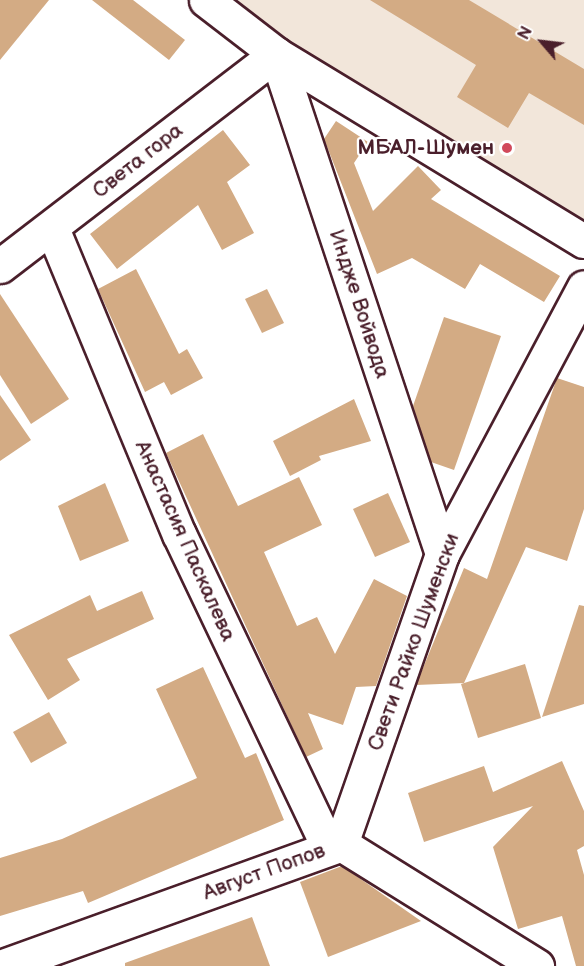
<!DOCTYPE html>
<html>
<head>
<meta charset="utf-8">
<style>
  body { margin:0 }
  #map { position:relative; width:584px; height:966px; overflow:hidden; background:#fff; font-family:"Balsamiq Sans",sans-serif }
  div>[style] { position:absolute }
  .built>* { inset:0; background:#f2e6da }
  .building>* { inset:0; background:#d3ab84 }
  .roads { filter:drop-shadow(2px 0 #4a1f2b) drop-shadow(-2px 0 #4a1f2b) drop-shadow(0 2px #4a1f2b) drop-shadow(0 -2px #4a1f2b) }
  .minor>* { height:33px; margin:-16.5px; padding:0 16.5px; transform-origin:16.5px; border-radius:16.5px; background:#fff }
  .dots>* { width:16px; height:16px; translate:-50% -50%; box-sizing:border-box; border:3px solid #fff; border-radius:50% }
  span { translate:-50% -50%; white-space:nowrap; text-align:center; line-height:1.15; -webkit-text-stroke:4.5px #fff; paint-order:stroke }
  .poi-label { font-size:21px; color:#4a1f2b; font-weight:700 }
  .right { translate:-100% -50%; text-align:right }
  .street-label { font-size:21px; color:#4a1f2b }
  .north { position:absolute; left:512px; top:12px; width:60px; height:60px; -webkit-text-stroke:4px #fff; paint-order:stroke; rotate:298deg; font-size:16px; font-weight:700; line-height:24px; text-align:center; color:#4a1f2b }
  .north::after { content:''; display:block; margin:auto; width:21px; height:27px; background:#4a1f2b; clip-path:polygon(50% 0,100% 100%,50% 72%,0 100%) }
</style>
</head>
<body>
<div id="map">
  <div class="built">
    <i style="clip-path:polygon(206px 0,584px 0,584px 241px)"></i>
  </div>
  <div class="building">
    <i style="clip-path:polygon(0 0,49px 0,0 60px)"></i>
    <i style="clip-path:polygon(92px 0,133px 0,185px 40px,169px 60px)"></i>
    <i style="clip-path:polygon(370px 0,469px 0,584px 69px,584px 125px,529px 93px,508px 128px,457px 97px,476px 65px)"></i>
    <i style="clip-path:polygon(336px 121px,368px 142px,354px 163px,373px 211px,418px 166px,441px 190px,431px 199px,560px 276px,544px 302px,480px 264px,465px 289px,412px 258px,377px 274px,324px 139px)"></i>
    <i style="clip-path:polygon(223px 130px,250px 165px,227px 182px,254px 233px,222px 250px,198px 205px,117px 269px,90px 234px)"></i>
    <i style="clip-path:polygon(136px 269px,179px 354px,187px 349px,203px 378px,171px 395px,164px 382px,145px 392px,98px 289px)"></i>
    <i style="clip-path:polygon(267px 289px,284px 323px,262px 333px,245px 299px)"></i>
    <i style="clip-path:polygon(0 294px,69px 399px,31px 424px,0 375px)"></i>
    <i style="clip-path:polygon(444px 317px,501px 336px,454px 470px,431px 462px,413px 406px)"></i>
    <i style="clip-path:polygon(557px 378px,584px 387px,584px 509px,567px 561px,526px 547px,464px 683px,416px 685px,464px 568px,487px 579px)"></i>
    <i style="clip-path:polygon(0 395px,31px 440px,0 461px)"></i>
    <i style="clip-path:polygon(354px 399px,371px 441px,319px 456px,321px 460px,290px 476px,273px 441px)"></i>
    <i style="clip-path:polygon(203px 434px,238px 506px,299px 477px,322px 525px,264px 552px,297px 626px,317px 617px,335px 654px,374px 579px,407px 596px,376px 686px,356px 687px,343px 725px,308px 713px,323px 749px,306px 757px,166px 453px)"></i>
    <i style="clip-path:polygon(105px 483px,129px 541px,80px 561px,58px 506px)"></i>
    <i style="clip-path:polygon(388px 493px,410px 542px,375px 557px,353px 509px)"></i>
    <i style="clip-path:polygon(142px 591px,154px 619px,67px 659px,80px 680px,48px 700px,9px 635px,90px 595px,97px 611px)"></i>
    <i style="clip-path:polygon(579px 605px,584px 606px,584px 704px,542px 717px)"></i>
    <i style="clip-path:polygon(525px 664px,541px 718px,478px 738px,461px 684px)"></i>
    <i style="clip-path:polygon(203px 667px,245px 758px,256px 753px,284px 820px,88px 903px,83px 891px,0 916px,0 858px,62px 839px,197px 778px,156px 689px)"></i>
    <i style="clip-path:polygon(49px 712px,67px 743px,31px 763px,13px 732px)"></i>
    <i style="clip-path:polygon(562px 761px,584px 811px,584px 846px,577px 850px,584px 875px,584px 966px,576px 966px,562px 916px,518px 929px,493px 847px,533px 806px,424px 842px,408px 793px,484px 766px,493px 792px)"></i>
    <i style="clip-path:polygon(342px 866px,421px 921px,328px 957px,300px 882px)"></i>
    <i style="clip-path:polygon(252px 917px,270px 966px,125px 966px,125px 963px)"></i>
  </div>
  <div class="roads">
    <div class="minor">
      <i style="left:206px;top:0;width:88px;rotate:37.6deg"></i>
      <i style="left:276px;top:54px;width:360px;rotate:31.3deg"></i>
      <i style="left:276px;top:54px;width:527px;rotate:71.63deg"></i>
      <i style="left:52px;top:228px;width:331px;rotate:67.5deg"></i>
      <i style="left:179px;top:534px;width:348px;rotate:64.5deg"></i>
      <i style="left:0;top:266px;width:348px;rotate:-37.5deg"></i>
      <i style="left:341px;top:844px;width:307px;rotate:-70.8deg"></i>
      <i style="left:442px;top:554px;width:302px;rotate:-62deg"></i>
      <i style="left:3px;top:966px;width:359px;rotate:-19.8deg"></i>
      <i style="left:341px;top:844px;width:231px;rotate:31.9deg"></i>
    </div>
  </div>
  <div class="dots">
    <i style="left:507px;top:148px;background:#d1495b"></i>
  </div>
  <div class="poi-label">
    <span class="right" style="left:494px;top:148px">МБАЛ-Шумен</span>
  </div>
  <div class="street-label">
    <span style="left:138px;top:161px;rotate:-38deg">Света гора</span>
    <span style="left:359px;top:304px;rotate:72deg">Индже Войвода</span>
    <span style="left:185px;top:541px;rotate:66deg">Анастасия Паскалева</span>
    <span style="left:414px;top:642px;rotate:-70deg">Свети Райко Шуменски</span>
    <span style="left:264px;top:872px;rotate:-20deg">Август Попов</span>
  </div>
  <div class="north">N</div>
</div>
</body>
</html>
